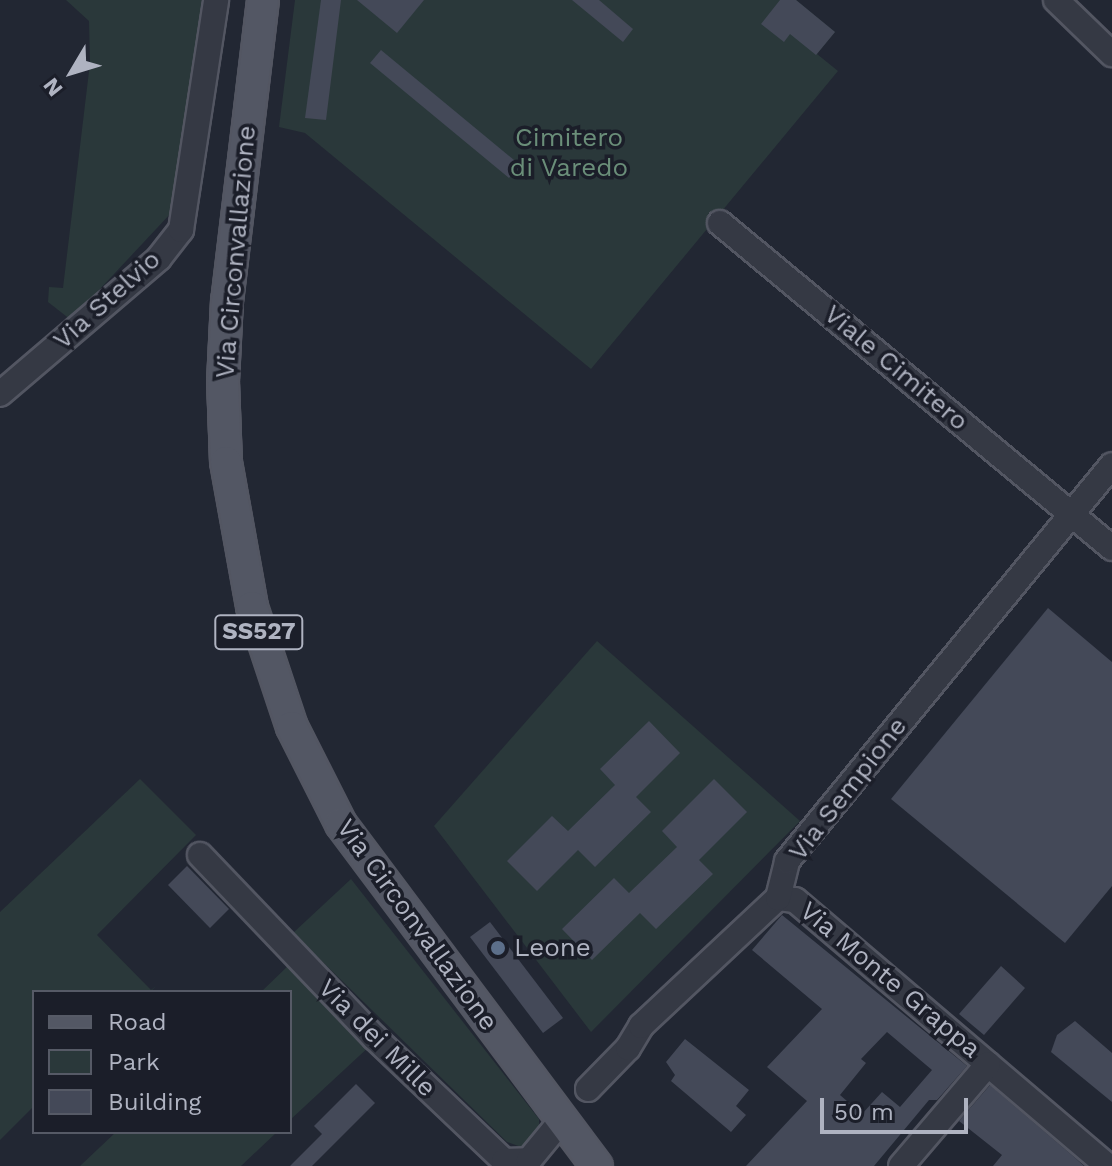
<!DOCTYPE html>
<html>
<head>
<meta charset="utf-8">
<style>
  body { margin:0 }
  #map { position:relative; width:1112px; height:1166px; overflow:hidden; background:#222733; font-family:"Work Sans",sans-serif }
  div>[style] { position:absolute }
  .green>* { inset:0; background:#2a383a }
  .building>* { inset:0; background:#444958 }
  .roads { filter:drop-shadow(2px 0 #535662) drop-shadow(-2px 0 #535662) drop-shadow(0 2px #535662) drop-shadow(0 -2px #535662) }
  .minor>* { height:24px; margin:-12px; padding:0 12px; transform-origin:12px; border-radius:12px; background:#353944 }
  .major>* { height:30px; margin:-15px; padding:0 15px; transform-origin:15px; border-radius:15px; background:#535764 }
  .dots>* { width:22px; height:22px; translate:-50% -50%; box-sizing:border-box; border:4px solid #1b1e29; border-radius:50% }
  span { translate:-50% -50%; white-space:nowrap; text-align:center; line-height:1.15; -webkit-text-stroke:7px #1b1e29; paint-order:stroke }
  .shield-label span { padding:2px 6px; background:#1b1e29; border:2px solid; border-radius:6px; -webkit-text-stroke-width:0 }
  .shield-label { font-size:24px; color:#afb3c1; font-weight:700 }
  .park-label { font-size:26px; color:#6a8e79 }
  .street-label { font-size:26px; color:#afb3c1 }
  .poi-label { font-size:26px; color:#afb3c1 }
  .left { translate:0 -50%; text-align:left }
  .legend { position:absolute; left:32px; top:990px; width:260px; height:144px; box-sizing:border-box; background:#1b1e29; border:2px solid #565a66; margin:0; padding:10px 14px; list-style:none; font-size:24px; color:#afb3c1 }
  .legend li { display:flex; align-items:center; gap:16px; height:40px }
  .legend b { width:40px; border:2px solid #565a66 }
  .north { position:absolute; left:32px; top:32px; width:80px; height:80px; -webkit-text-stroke:6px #1b1e29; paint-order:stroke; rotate:232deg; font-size:22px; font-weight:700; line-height:32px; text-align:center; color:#afb3c1 }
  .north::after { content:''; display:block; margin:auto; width:28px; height:36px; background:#afb3c1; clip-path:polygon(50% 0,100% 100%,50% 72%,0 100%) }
  .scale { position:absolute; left:820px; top:1098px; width:148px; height:36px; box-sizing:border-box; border:4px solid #afb3c1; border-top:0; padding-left:10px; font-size:24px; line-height:28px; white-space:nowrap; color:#afb3c1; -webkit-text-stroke:6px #1b1e29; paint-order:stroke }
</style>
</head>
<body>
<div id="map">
  <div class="green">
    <i style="clip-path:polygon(66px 0,202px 0,172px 212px,71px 320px,48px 302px,49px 287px,63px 288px,90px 63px,89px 21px)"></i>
    <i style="clip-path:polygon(295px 0,796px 0,835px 32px,817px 54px,838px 71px,591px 369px,305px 133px,279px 127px)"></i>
    <i style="clip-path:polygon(597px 641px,800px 821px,591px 1032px,434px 826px)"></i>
    <i style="clip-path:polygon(140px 779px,196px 835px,97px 935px,151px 990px,156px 986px,150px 992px,34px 992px,34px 1106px,0 1140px,0 912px)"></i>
    <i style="clip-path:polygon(351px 879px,539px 1119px,539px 1132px,524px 1148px,507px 1142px,293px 933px)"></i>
    <i style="clip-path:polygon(292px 962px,372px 1044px,290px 1120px,290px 992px,261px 992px)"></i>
    <i style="clip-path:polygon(116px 1132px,277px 1132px,241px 1166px,80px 1166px)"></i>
  </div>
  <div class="building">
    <i style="clip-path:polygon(321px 0,341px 0,326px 120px,305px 118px)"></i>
    <i style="clip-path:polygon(357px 0,424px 0,397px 33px)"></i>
    <i style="clip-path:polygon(572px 0,599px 0,633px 29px,623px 42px)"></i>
    <i style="clip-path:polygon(780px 0,796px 0,835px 32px,816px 55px,790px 34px,784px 42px,761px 24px)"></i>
    <i style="clip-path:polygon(381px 50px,520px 165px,509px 178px,370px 63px)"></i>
    <i style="clip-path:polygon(1048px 608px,1112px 662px,1112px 886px,1065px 943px,891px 799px)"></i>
    <i style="clip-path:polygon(649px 721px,680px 753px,636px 797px,651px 812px,595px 867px,578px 850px,537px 891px,507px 861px,552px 816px,568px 831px,615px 785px,600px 769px)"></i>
    <i style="clip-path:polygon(714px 779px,747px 812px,699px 860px,713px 874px,656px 929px,640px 913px,592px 960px,562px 929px,614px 878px,629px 893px,677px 847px,662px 831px)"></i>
    <i style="clip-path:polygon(187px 866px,229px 909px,210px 928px,168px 885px)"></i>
    <i style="clip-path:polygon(evenodd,782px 915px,967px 1066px,937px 1100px,929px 1100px,874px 1166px,746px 1166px,807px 1101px,767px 1067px,822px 1009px,752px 950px,782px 915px,887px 1032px,932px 1070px,900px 1107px,882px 1092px,862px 1114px,840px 1095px,866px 1063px,861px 1059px,887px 1032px)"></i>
    <i style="clip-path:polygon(490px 922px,563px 1018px,543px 1033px,470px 937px)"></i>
    <i style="clip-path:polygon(1001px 966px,1025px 988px,984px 1035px,959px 1014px)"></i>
    <i style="clip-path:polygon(1075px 1021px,1112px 1053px,1112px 1102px,1051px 1052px,1057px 1035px)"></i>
    <i style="clip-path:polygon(685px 1039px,749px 1090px,736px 1106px,746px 1115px,731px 1132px,671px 1081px,675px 1075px,666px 1062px)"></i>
    <i style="clip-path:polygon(356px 1084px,375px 1103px,312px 1166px,290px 1166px,322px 1134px,314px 1126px)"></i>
    <i style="clip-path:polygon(990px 1085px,1073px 1156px,1084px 1166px,993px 1166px,1002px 1155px,959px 1121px)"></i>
  </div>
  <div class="roads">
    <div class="minor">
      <i style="left:1056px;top:0;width:78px;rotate:44deg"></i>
      <i style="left:720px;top:223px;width:509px;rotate:39.66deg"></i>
      <i style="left:0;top:394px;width:209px;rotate:-40.5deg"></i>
      <i style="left:159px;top:258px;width:36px;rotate:-52deg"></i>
      <i style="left:181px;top:230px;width:233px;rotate:-81.3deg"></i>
      <i style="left:200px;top:855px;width:252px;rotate:46.3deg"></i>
      <i style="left:374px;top:1037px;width:180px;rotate:43.6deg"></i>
      <i style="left:504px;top:1161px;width:25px;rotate:-2deg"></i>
      <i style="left:529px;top:1160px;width:52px;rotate:-50.5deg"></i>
      <i style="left:778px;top:898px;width:17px;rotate:7deg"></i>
      <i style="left:795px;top:900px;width:411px;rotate:40.4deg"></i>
      <i style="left:588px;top:1089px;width:57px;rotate:-45.7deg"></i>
      <i style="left:628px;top:1048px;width:26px;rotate:-59deg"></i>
      <i style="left:641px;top:1026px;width:187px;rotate:-43.1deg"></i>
      <i style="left:778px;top:898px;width:38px;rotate:-76deg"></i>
      <i style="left:787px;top:861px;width:512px;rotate:-50.62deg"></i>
      <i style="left:901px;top:1166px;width:134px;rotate:-49.5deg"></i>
    </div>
    <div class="major">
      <i style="left:263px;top:0;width:302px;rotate:96.8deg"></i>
      <i style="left:227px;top:300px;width:81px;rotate:92.8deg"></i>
      <i style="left:223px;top:381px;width:81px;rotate:87.9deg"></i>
      <i style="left:226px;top:462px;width:147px;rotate:79.8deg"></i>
      <i style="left:252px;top:607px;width:126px;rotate:71.6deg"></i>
      <i style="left:292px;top:727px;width:109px;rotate:63.2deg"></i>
      <i style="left:341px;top:824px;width:427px;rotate:53.2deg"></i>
    </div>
  </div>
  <div class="dots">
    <i style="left:498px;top:948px;background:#5c6f8a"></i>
  </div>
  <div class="shield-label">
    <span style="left:259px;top:632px">SS527</span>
  </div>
  <div class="park-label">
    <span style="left:569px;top:153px">Cimitero<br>di Varedo</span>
  </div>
  <div class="street-label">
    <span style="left:236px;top:252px;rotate:-85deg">Via Circonvallazione</span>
    <span style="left:107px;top:300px;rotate:-42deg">Via Stelvio</span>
    <span style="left:896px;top:368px;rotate:40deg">Viale Cimitero</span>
    <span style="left:848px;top:789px;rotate:-52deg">Via Sempione</span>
    <span style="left:417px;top:925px;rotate:54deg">Via Circonvallazione</span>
    <span style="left:890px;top:980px;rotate:40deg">Via Monte Grappa</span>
    <span style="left:377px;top:1038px;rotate:45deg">Via dei Mille</span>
  </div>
  <div class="poi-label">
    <span class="left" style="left:514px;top:948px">Leone</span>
  </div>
  <ul class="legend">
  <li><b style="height:10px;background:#535764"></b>Road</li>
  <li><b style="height:22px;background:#2a383a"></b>Park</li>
  <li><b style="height:22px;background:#444958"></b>Building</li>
  </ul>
  <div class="north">N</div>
  <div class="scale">50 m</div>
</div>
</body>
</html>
